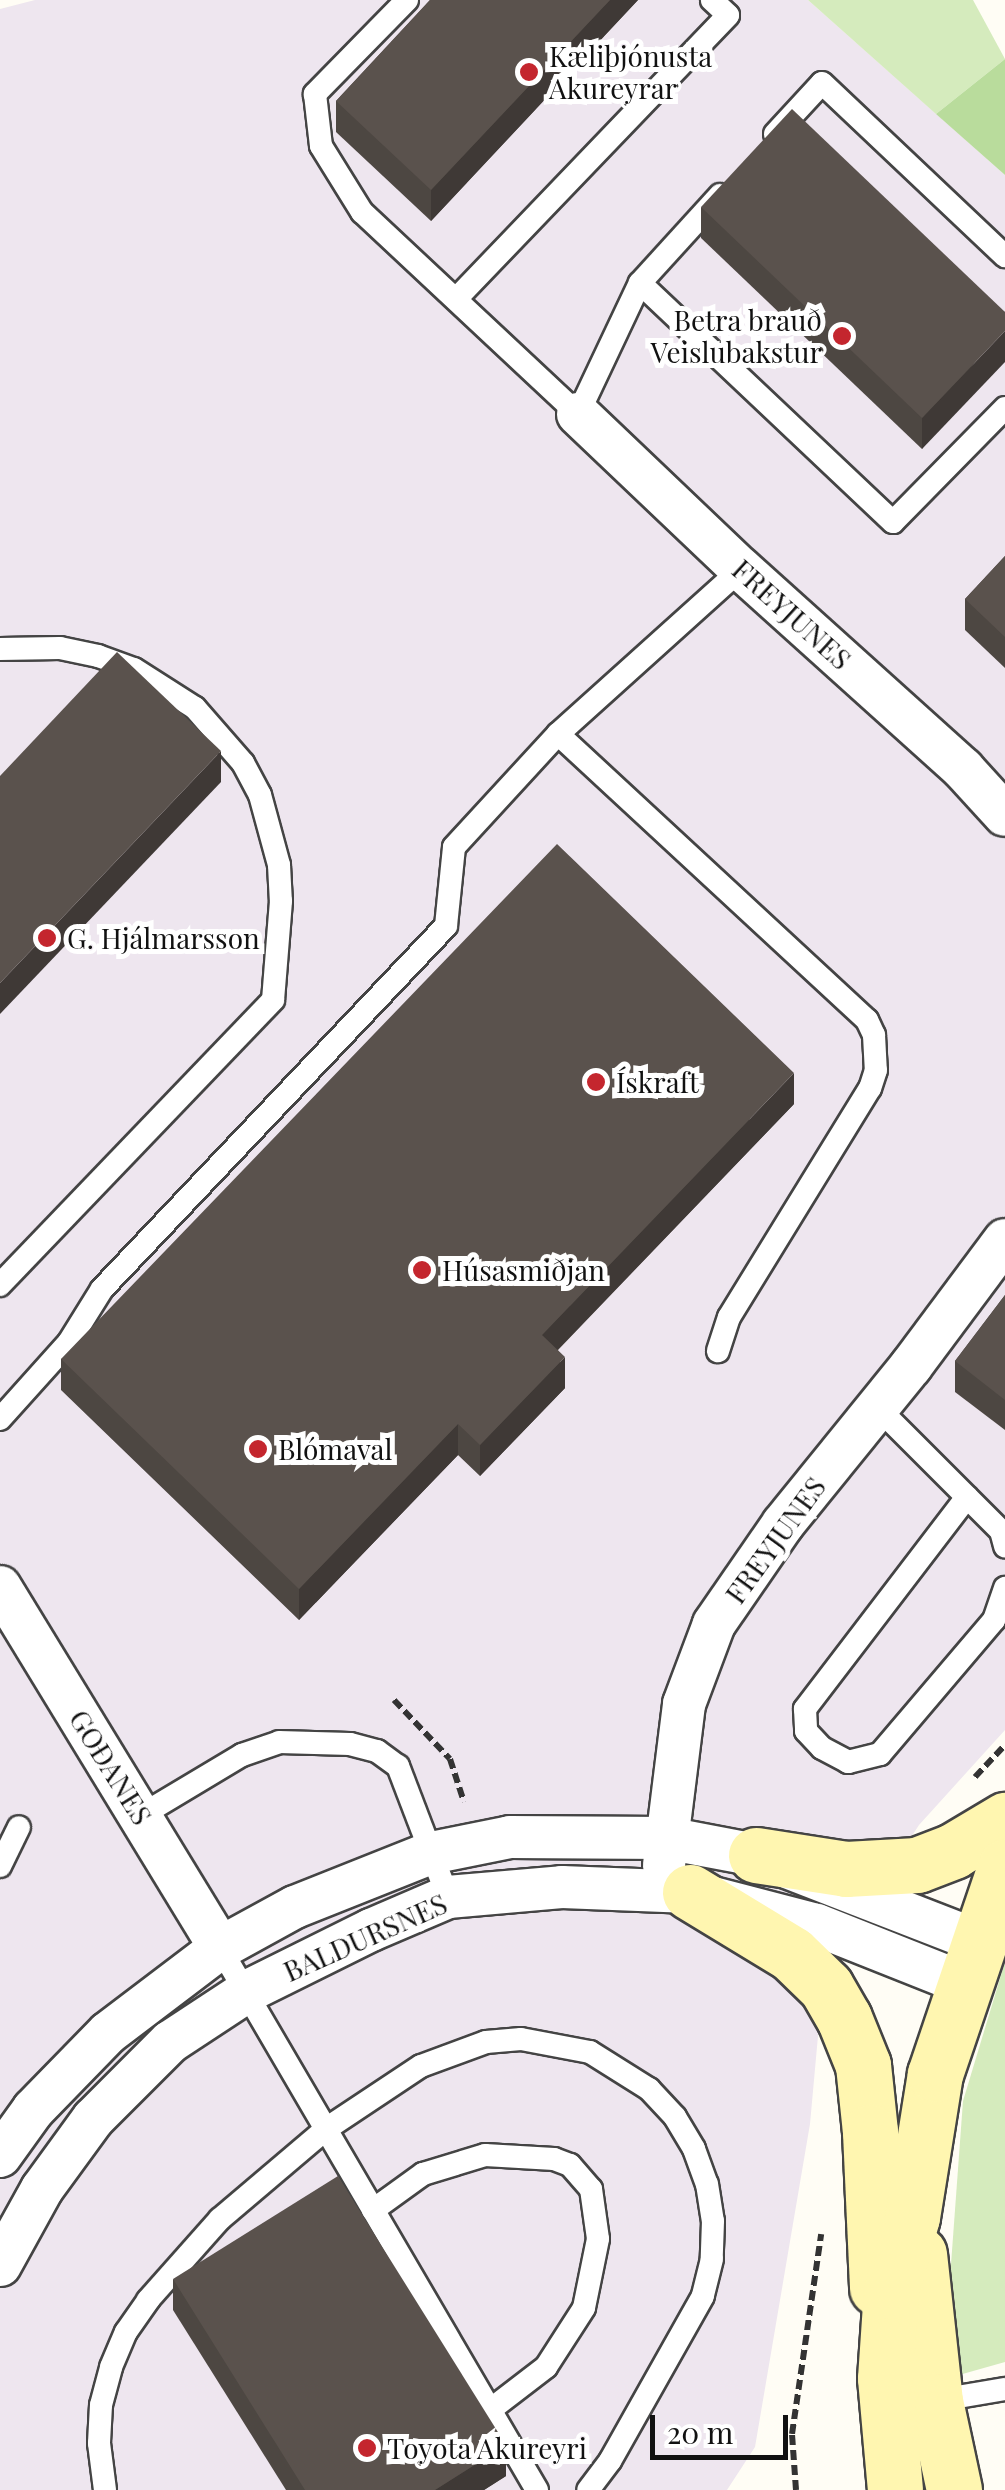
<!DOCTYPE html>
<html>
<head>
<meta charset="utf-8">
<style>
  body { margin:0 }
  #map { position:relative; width:1005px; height:2490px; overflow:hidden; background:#fffdf5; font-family:"Playfair Display",serif }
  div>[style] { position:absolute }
  .industrial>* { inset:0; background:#eee6ef }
  .green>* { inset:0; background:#d5ebbd }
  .forest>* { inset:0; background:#b9dc9c }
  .path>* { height:6px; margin-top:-3px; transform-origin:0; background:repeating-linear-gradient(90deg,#333 0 10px,transparent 0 15px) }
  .roads { filter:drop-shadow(2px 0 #444) drop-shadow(-2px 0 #444) drop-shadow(0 2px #444) drop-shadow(0 -2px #444) }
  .lane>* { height:22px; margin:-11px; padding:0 11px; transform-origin:11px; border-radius:11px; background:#fff }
  .street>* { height:42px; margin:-21px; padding:0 21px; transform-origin:21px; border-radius:21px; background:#fff }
  .secondary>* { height:55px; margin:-27.5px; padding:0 27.5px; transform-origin:27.5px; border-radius:27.5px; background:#fff6b0 }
  .wall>* { inset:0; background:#4d4742 }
  .shaded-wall>* { inset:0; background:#3f3936 }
  .building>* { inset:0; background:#5a524d }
  .dots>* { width:28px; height:28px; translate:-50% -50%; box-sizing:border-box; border:5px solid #fff; border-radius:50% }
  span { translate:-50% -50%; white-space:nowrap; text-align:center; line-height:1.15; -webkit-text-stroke:10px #fff; paint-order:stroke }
  .poi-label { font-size:28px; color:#111 }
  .left { translate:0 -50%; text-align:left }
  .right { translate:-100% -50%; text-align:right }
  .street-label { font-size:28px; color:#111 }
  .scale { position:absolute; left:650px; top:2415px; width:138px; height:45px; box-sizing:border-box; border:5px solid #111; border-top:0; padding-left:12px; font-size:30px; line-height:35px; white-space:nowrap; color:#111; -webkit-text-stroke:8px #fff; paint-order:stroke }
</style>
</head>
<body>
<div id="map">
  <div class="industrial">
    <i style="clip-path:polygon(35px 0,808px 0,1005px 175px,1005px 1730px,919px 1825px,824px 1970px,810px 2124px,755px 2447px,727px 2490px,0 2490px,0 9px)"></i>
  </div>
  <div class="green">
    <i style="clip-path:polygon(808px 0,973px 0,1005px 59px,936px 114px)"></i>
    <i style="clip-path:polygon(1005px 1962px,1005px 2362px,959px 2375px,950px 2278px,963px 2101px)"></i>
  </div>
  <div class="forest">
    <i style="clip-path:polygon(1005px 59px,1005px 175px,936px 114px)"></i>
  </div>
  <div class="path">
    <i style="left:394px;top:1700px;width:81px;rotate:46.5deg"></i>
    <i style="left:450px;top:1759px;width:45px;rotate:72deg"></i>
    <i style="left:975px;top:1777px;width:44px;rotate:-46.8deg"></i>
    <i style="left:796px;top:2490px;width:56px;rotate:-94.1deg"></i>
    <i style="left:792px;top:2434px;width:202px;rotate:-81.7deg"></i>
  </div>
  <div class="roads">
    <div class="lane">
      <i style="left:407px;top:0;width:132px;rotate:134.4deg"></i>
      <i style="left:315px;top:94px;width:52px;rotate:83.4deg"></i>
      <i style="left:321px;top:146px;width:78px;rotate:58.2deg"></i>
      <i style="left:362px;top:212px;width:296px;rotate:43.1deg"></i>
      <i style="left:578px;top:414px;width:145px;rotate:-64.7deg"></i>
      <i style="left:640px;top:283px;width:119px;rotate:-47.7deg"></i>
      <i style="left:775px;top:134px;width:69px;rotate:-47.3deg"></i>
      <i style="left:822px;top:83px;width:252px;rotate:43.4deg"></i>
      <i style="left:640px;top:283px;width:348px;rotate:43.4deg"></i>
      <i style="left:893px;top:522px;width:160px;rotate:-45.5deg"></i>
      <i style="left:456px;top:299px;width:393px;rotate:-46.2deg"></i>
      <i style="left:728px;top:15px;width:22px;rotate:-137deg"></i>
      <i style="left:0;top:649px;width:60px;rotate:-1deg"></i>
      <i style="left:60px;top:648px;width:39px;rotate:12deg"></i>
      <i style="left:98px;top:656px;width:38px;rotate:20deg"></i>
      <i style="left:134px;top:669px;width:72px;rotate:32.6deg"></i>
      <i style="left:195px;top:708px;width:73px;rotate:48.9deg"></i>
      <i style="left:243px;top:763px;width:36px;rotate:62deg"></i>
      <i style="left:260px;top:795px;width:73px;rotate:74.8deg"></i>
      <i style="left:279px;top:865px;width:36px;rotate:87deg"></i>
      <i style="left:281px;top:901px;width:99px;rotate:94.6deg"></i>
      <i style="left:273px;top:1000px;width:395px;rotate:133.8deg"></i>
      <i style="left:558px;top:734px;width:421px;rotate:42.8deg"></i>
      <i style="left:867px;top:1020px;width:17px;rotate:65deg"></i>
      <i style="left:874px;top:1035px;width:35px;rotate:87deg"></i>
      <i style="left:876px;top:1070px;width:19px;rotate:108deg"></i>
      <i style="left:870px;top:1088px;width:269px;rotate:121.6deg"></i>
      <i style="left:729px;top:1317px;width:36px;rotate:108deg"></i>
      <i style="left:878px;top:1408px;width:174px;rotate:45deg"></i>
      <i style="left:1001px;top:1531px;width:16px;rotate:75deg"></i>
      <i style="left:0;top:1419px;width:103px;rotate:-48.1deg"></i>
      <i style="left:69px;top:1342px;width:62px;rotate:-58.1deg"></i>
      <i style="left:102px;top:1289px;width:500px;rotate:-46.54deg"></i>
      <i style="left:446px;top:926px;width:79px;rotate:-84.2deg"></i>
      <i style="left:454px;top:847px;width:154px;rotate:-47.4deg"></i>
      <i style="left:558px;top:734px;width:246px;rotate:-42deg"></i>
      <i style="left:967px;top:1497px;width:267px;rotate:127.4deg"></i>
      <i style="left:805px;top:1709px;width:22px;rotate:87deg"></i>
      <i style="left:806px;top:1731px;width:23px;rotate:47deg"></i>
      <i style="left:822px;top:1748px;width:30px;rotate:28deg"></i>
      <i style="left:848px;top:1762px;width:33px;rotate:-14deg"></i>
      <i style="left:880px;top:1754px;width:176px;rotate:-49.6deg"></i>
      <i style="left:994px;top:1620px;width:34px;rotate:-71deg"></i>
      <i style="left:140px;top:1816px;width:119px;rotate:-30.9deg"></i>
      <i style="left:242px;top:1755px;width:39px;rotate:-19deg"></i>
      <i style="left:279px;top:1742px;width:71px;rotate:1.6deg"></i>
      <i style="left:350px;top:1744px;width:28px;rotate:15deg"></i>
      <i style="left:377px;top:1751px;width:26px;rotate:36deg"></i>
      <i style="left:398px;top:1766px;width:140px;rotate:69.1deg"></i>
      <i style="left:0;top:1866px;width:43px;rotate:-64deg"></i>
      <i style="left:220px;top:1948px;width:628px;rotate:59.68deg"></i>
      <i style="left:373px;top:2210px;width:62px;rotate:-35.8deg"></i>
      <i style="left:423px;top:2174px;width:65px;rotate:-17deg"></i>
      <i style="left:485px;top:2155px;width:69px;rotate:3.3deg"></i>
      <i style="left:554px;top:2159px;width:17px;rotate:21deg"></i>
      <i style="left:570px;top:2165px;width:32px;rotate:49deg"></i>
      <i style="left:591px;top:2189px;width:50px;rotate:82deg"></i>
      <i style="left:598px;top:2239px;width:70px;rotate:101.5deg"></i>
      <i style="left:584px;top:2308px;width:70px;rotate:122.8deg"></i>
      <i style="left:546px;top:2367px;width:71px;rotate:142.5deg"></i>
      <i style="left:934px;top:2401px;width:72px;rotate:-9.6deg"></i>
      <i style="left:105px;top:2490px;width:47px;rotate:-97.3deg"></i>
      <i style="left:99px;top:2443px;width:38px;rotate:-87deg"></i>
      <i style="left:101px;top:2405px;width:39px;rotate:-75deg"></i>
      <i style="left:111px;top:2367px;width:38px;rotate:-67deg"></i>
      <i style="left:126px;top:2332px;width:39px;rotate:-55deg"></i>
      <i style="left:148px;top:2300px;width:108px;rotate:-48.4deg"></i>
      <i style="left:220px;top:2219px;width:139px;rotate:-40.3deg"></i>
      <i style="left:326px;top:2129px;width:114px;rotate:-33.6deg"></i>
      <i style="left:421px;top:2066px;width:69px;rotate:-20.3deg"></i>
      <i style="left:486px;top:2042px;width:35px;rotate:-5deg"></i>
      <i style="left:521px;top:2039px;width:70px;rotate:10.7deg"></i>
      <i style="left:590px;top:2052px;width:70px;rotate:32.1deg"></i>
      <i style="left:649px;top:2089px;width:38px;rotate:47deg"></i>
      <i style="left:675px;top:2117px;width:37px;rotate:59deg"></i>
      <i style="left:694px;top:2149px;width:37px;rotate:70deg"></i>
      <i style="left:707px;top:2184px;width:37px;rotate:81deg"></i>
      <i style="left:713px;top:2221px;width:38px;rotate:92deg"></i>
      <i style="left:712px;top:2259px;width:38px;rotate:104deg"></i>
      <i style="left:703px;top:2296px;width:189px;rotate:119.4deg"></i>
      <i style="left:610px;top:2461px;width:36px;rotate:127deg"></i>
    </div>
    <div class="street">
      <i style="left:578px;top:414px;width:225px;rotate:43.6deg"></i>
      <i style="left:741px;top:569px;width:299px;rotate:42deg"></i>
      <i style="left:963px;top:769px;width:62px;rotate:47.6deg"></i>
      <i style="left:0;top:1587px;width:423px;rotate:58.6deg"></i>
      <i style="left:664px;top:1865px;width:162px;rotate:-82.9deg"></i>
      <i style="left:684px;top:1704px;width:85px;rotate:-69.4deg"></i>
      <i style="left:714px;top:1624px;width:121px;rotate:-55.4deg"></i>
      <i style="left:783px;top:1524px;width:203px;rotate:-51deg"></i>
      <i style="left:911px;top:1366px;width:157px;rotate:-53.3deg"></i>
      <i style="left:0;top:2156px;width:57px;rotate:-54.3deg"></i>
      <i style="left:33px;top:2110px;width:107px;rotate:-45.8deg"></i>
      <i style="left:108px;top:2033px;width:141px;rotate:-37.2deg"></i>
      <i style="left:220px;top:1948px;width:85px;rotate:-28.7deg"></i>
      <i style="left:295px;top:1907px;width:146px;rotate:-21.7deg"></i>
      <i style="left:431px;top:1853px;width:81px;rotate:-11.4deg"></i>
      <i style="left:510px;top:1837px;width:156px;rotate:0.4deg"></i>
      <i style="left:666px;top:1838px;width:92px;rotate:10.7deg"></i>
      <i style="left:756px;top:1855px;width:238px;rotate:21.2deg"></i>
      <i style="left:0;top:2265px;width:87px;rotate:-61.1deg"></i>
      <i style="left:42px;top:2189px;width:87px;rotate:-53.9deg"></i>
      <i style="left:93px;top:2119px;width:109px;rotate:-45deg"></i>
      <i style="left:170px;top:2042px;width:91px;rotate:-33.3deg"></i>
      <i style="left:246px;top:1992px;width:140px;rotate:-26.4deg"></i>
      <i style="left:371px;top:1930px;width:84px;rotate:-23.2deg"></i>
      <i style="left:448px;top:1897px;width:114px;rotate:-5deg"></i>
      <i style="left:562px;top:1887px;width:128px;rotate:2.2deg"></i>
      <i style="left:690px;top:1892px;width:131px;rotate:14.6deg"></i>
      <i style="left:817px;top:1925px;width:159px;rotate:21.7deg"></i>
    </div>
    <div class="secondary">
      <i style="left:756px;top:1855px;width:91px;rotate:8.8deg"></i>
      <i style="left:846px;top:1869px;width:71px;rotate:-3.2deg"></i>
      <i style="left:917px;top:1865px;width:39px;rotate:-21deg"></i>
      <i style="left:953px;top:1851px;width:61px;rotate:-30.8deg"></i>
      <i style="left:690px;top:1892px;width:119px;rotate:31.3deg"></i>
      <i style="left:792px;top:1954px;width:47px;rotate:44.1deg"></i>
      <i style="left:826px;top:1987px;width:36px;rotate:60deg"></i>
      <i style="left:844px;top:2018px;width:51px;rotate:68deg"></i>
      <i style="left:863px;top:2065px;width:67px;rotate:84deg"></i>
      <i style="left:870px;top:2132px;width:156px;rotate:87.4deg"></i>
      <i style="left:919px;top:2254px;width:148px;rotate:83.8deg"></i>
      <i style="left:935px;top:2401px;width:91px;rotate:77.9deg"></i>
      <i style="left:895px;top:2490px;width:112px;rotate:-95.1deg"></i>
      <i style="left:885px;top:2378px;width:87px;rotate:-86.1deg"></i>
      <i style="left:891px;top:2291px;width:77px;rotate:-74.2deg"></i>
      <i style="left:912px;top:2217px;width:145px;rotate:-80.9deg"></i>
      <i style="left:935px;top:2074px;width:219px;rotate:-71.3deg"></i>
    </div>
  </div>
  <div class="wall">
    <i style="clip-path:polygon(430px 0,638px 0,431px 221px,336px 132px,336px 101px)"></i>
    <i style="clip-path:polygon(701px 207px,1005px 312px,922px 449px,701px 238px)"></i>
    <i style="clip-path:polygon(1005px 556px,1005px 668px,965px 630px,965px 599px)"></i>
    <i style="clip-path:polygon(794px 1104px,558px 1350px,565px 1388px,480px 1476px,458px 1455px,299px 1620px,61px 1390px,61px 1359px)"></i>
    <i style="clip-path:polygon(1005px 1295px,1005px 1430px,955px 1392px,955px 1361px)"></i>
    <i style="clip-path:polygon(173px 2279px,506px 2476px,484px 2490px,286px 2490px,173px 2310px)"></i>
  </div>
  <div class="shaded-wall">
    <i style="clip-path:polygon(610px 0,638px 0,431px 221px,431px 190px)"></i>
    <i style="clip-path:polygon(1005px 331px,1005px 362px,922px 449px,922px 418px)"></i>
    <i style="clip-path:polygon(221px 751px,221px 782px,0 1014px,0 983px)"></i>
    <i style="clip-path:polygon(794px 1073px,794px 1104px,542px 1366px,542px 1335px)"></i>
    <i style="clip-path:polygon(565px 1357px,565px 1388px,480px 1476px,480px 1445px)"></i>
    <i style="clip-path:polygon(458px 1424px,458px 1455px,299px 1620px,299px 1589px)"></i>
    <i style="clip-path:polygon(506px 2445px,506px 2476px,484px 2490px,435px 2490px)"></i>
  </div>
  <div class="building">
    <i style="clip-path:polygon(430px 0,610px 0,431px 190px,336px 101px)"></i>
    <i style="clip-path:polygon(792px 109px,1005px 312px,1005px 331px,922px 418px,701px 207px)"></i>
    <i style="clip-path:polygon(1005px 556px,1005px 637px,965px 599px)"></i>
    <i style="clip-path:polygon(117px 652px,221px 751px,0 983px,0 776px)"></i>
    <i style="clip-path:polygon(557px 844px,794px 1073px,542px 1335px,565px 1357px,480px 1445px,458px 1424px,299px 1589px,61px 1359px)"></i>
    <i style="clip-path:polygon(1005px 1295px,1005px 1400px,955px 1361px)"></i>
    <i style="clip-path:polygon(338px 2176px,506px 2445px,435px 2490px,305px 2490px,173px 2279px)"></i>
  </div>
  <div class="dots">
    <i style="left:529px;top:72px;background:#c4262e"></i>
    <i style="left:842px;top:336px;background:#c4262e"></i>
    <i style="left:47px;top:938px;background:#c4262e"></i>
    <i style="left:596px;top:1082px;background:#c4262e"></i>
    <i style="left:422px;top:1270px;background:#c4262e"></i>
    <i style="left:258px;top:1449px;background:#c4262e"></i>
    <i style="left:367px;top:2448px;background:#c4262e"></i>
  </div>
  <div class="poi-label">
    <span class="left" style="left:549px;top:72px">Kæliþjónusta<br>Akureyrar</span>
    <span class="right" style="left:822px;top:336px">Betra brauð<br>Veislubakstur</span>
    <span class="left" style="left:67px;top:938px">G. Hjálmarsson</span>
    <span class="left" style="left:616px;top:1082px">Ískraft</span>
    <span class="left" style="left:442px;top:1270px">Húsasmiðjan</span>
    <span class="left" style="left:278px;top:1449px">Blómaval</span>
    <span class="left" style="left:387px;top:2448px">Toyota Akureyri</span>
  </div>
  <div class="street-label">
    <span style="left:792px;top:614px;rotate:42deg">FREYJUNES</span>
    <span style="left:775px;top:1540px;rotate:-54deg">FREYJUNES</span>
    <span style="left:111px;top:1767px;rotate:58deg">GOÐANES</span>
    <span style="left:365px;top:1937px;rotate:-24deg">BALDURSNES</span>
  </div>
  <div class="scale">20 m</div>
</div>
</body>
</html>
